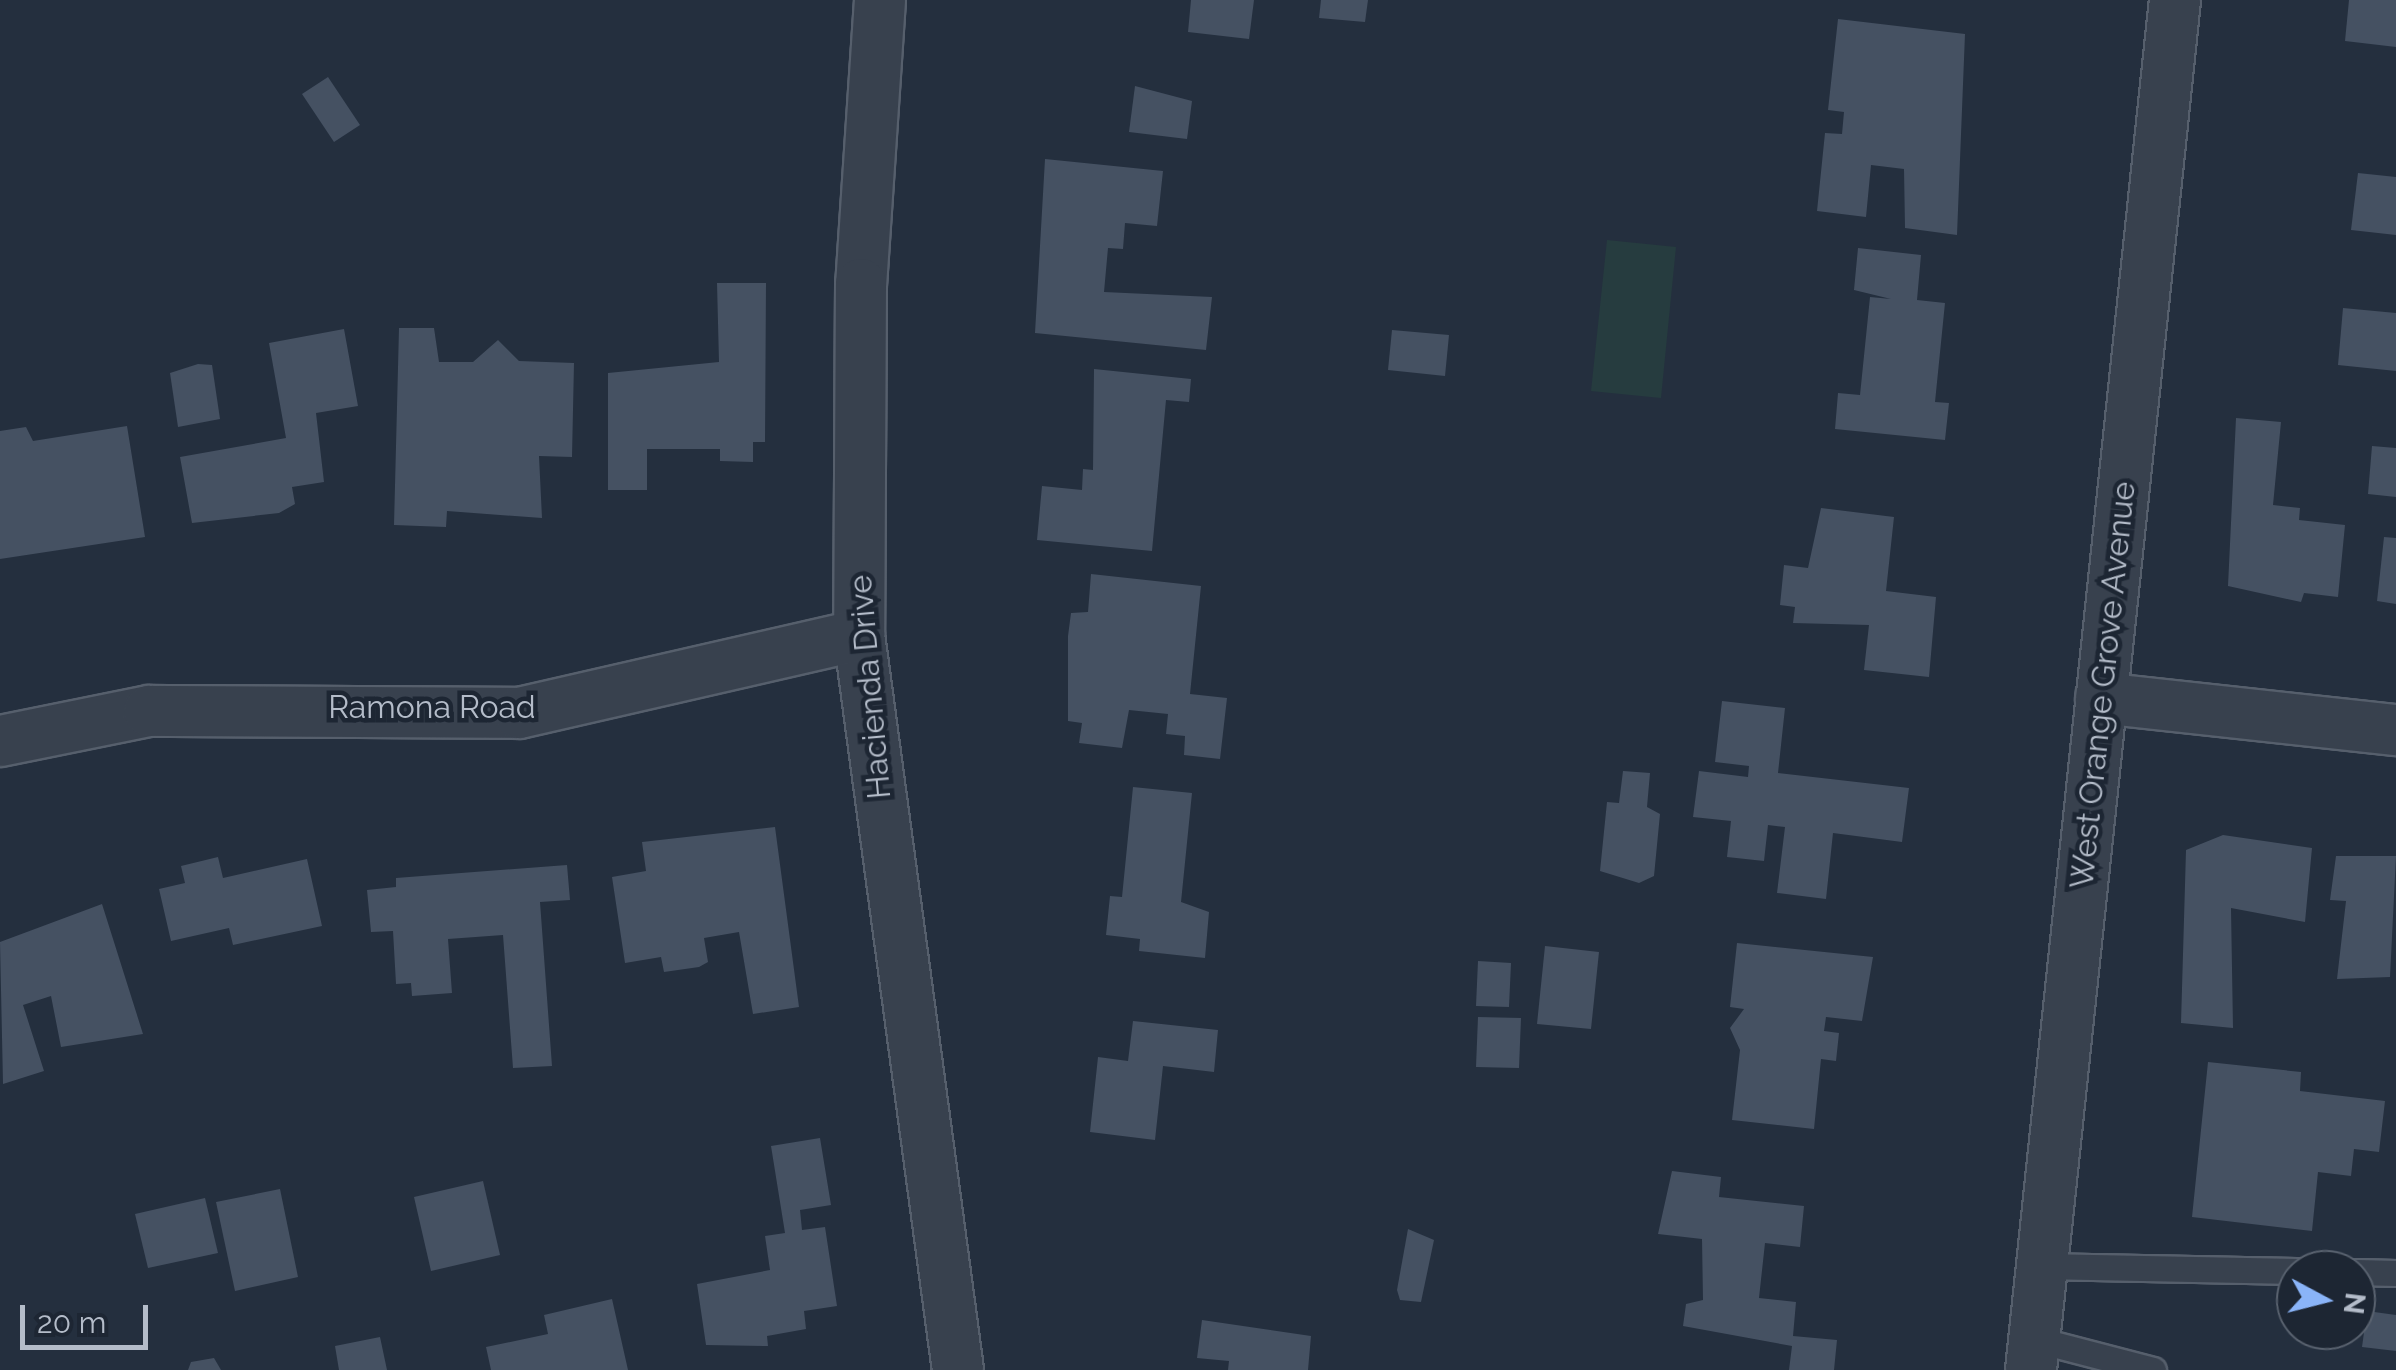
<!DOCTYPE html>
<html>
<head>
<meta charset="utf-8">
<style>
  body { margin:0 }
  #map { position:relative; width:2396px; height:1370px; overflow:hidden; background:#242f3e; font-family:Raleway,sans-serif }
  div>[style] { position:absolute }
  .green>* { inset:0; background:#263c3f }
  .building>* { inset:0; background:#455162 }
  .roads { filter:drop-shadow(2px 0 #565f6c) drop-shadow(-2px 0 #565f6c) drop-shadow(0 2px #565f6c) drop-shadow(0 -2px #565f6c) }
  .service>* { height:25px; margin:-12.5px; padding:0 12.5px; transform-origin:12.5px; border-radius:12.5px; background:#38414e }
  .minor>* { height:50px; margin:-25px; padding:0 25px; transform-origin:25px; border-radius:25px; background:#38414e }
  span { translate:-50% -50%; white-space:nowrap; text-align:center; line-height:1.15; -webkit-text-stroke:9px #1d2633; paint-order:stroke }
  .street-label { font-size:32px; color:#b4bcc9 }
  .north { position:absolute; left:2276px; top:1250px; width:100px; height:100px; box-sizing:border-box; background:#1d2633; border:2px solid #59626f; border-radius:50%; rotate:97deg; font-size:28px; font-weight:700; line-height:40px; text-align:center; color:#b4bcc9 }
  .north::after { content:''; display:block; margin:auto; width:35px; height:45px; background:#8ab4f8; clip-path:polygon(50% 0,100% 100%,50% 72%,0 100%) }
  .scale { position:absolute; left:20px; top:1305px; width:128px; height:45px; box-sizing:border-box; border:5px solid #b4bcc9; border-top:0; padding-left:12px; font-size:30px; line-height:35px; white-space:nowrap; color:#b4bcc9; -webkit-text-stroke:8px #1d2633; paint-order:stroke }
</style>
</head>
<body>
<div id="map">
  <div class="green">
    <i style="clip-path:polygon(1607px 240px,1676px 247px,1661px 398px,1591px 391px)"></i>
  </div>
  <div class="building">
    <i style="clip-path:polygon(1191px 0,1254px 0,1249px 39px,1188px 32px)"></i>
    <i style="clip-path:polygon(1321px 0,1368px 0,1365px 22px,1319px 18px)"></i>
    <i style="clip-path:polygon(2349px 0,2396px 0,2396px 47px,2345px 41px)"></i>
    <i style="clip-path:polygon(1838px 19px,1965px 34px,1957px 235px,1905px 228px,1904px 169px,1871px 165px,1866px 217px,1817px 211px,1825px 133px,1842px 134px,1844px 112px,1828px 110px)"></i>
    <i style="clip-path:polygon(328px 77px,360px 125px,334px 142px,302px 94px)"></i>
    <i style="clip-path:polygon(1135px 86px,1192px 101px,1187px 139px,1129px 132px)"></i>
    <i style="clip-path:polygon(1045px 159px,1163px 171px,1157px 226px,1125px 223px,1123px 249px,1108px 248px,1104px 292px,1212px 297px,1206px 350px,1035px 333px)"></i>
    <i style="clip-path:polygon(2358px 173px,2396px 177px,2396px 235px,2351px 230px)"></i>
    <i style="clip-path:polygon(1858px 248px,1921px 255px,1917px 300px,1945px 303px,1935px 402px,1949px 403px,1945px 440px,1835px 429px,1838px 393px,1860px 395px,1870px 297px,1891px 299px,1854px 290px)"></i>
    <i style="clip-path:polygon(717px 283px,766px 283px,765px 442px,753px 442px,753px 462px,720px 461px,720px 449px,647px 449px,647px 490px,608px 490px,608px 373px,719px 362px)"></i>
    <i style="clip-path:polygon(2343px 308px,2396px 313px,2396px 371px,2338px 365px)"></i>
    <i style="clip-path:polygon(399px 328px,434px 328px,439px 362px,473px 362px,498px 340px,519px 361px,574px 363px,572px 457px,539px 456px,542px 518px,447px 511px,446px 527px,394px 525px)"></i>
    <i style="clip-path:polygon(344px 329px,358px 406px,316px 413px,324px 482px,292px 487px,295px 504px,279px 513px,192px 523px,180px 457px,286px 438px,269px 343px)"></i>
    <i style="clip-path:polygon(1392px 330px,1449px 335px,1445px 376px,1388px 370px)"></i>
    <i style="clip-path:polygon(198px 364px,212px 365px,220px 419px,178px 427px,170px 373px)"></i>
    <i style="clip-path:polygon(1094px 369px,1191px 379px,1189px 402px,1166px 400px,1152px 551px,1037px 540px,1042px 486px,1082px 490px,1083px 469px,1093px 470px)"></i>
    <i style="clip-path:polygon(2236px 418px,2281px 422px,2273px 505px,2300px 508px,2299px 520px,2345px 525px,2338px 597px,2304px 593px,2301px 602px,2228px 586px)"></i>
    <i style="clip-path:polygon(127px 426px,145px 537px,0 559px,0 431px,26px 427px,33px 441px)"></i>
    <i style="clip-path:polygon(2372px 446px,2396px 448px,2396px 497px,2368px 494px)"></i>
    <i style="clip-path:polygon(1821px 508px,1894px 517px,1886px 591px,1936px 597px,1929px 677px,1864px 670px,1869px 625px,1793px 623px,1795px 607px,1780px 605px,1784px 565px,1808px 568px)"></i>
    <i style="clip-path:polygon(2384px 537px,2396px 538px,2396px 604px,2377px 601px)"></i>
    <i style="clip-path:polygon(1091px 574px,1201px 586px,1190px 694px,1227px 698px,1220px 759px,1184px 755px,1185px 736px,1166px 734px,1168px 714px,1129px 710px,1122px 748px,1079px 743px,1082px 723px,1068px 721px,1068px 636px,1071px 613px,1088px 612px)"></i>
    <i style="clip-path:polygon(1722px 701px,1785px 708px,1778px 773px,1909px 788px,1902px 842px,1833px 833px,1826px 899px,1777px 893px,1785px 827px,1768px 825px,1764px 861px,1727px 857px,1731px 821px,1693px 817px,1699px 771px,1748px 777px,1749px 766px,1715px 762px)"></i>
    <i style="clip-path:polygon(1623px 771px,1650px 773px,1647px 807px,1660px 814px,1654px 876px,1639px 883px,1600px 871px,1607px 802px,1619px 803px)"></i>
    <i style="clip-path:polygon(1133px 787px,1192px 793px,1181px 902px,1209px 912px,1205px 958px,1139px 951px,1140px 939px,1106px 935px,1110px 896px,1122px 897px)"></i>
    <i style="clip-path:polygon(775px 827px,799px 1007px,753px 1014px,739px 932px,704px 938px,708px 962px,699px 967px,664px 972px,661px 957px,625px 963px,612px 877px,646px 871px,642px 842px)"></i>
    <i style="clip-path:polygon(2223px 835px,2312px 848px,2305px 922px,2231px 908px,2233px 1028px,2181px 1023px,2186px 850px)"></i>
    <i style="clip-path:polygon(2336px 856px,2396px 856px,2390px 977px,2337px 979px,2346px 901px,2330px 900px)"></i>
    <i style="clip-path:polygon(218px 857px,223px 878px,307px 859px,322px 926px,233px 945px,229px 928px,171px 941px,159px 889px,185px 883px,181px 866px)"></i>
    <i style="clip-path:polygon(567px 865px,570px 900px,540px 902px,552px 1066px,513px 1068px,503px 935px,448px 939px,452px 993px,412px 996px,411px 983px,396px 984px,393px 931px,371px 932px,367px 890px,396px 887px,396px 878px)"></i>
    <i style="clip-path:polygon(102px 904px,143px 1034px,61px 1047px,51px 996px,23px 1005px,44px 1071px,3px 1084px,0 942px)"></i>
    <i style="clip-path:polygon(1737px 943px,1873px 957px,1862px 1021px,1826px 1017px,1824px 1031px,1839px 1033px,1836px 1061px,1821px 1059px,1814px 1129px,1732px 1120px,1740px 1050px,1730px 1028px,1744px 1009px,1730px 1007px)"></i>
    <i style="clip-path:polygon(1545px 946px,1599px 952px,1591px 1029px,1537px 1024px)"></i>
    <i style="clip-path:polygon(1478px 961px,1511px 963px,1509px 1007px,1476px 1006px)"></i>
    <i style="clip-path:polygon(1478px 1017px,1521px 1018px,1519px 1068px,1476px 1067px)"></i>
    <i style="clip-path:polygon(1133px 1021px,1218px 1030px,1214px 1072px,1163px 1066px,1155px 1140px,1090px 1132px,1098px 1057px,1128px 1061px)"></i>
    <i style="clip-path:polygon(2208px 1062px,2301px 1072px,2300px 1091px,2385px 1101px,2379px 1152px,2354px 1149px,2351px 1176px,2318px 1172px,2312px 1231px,2192px 1217px)"></i>
    <i style="clip-path:polygon(820px 1138px,831px 1205px,800px 1210px,802px 1230px,825px 1227px,837px 1306px,804px 1311px,806px 1329px,767px 1336px,768px 1346px,706px 1345px,697px 1284px,770px 1270px,765px 1236px,785px 1233px,771px 1146px)"></i>
    <i style="clip-path:polygon(1672px 1171px,1721px 1177px,1719px 1197px,1804px 1206px,1800px 1247px,1765px 1243px,1759px 1298px,1796px 1302px,1793px 1336px,1837px 1340px,1834px 1370px,1789px 1370px,1792px 1346px,1683px 1326px,1686px 1304px,1703px 1300px,1702px 1239px,1658px 1234px)"></i>
    <i style="clip-path:polygon(483px 1181px,500px 1255px,431px 1271px,414px 1197px)"></i>
    <i style="clip-path:polygon(280px 1189px,298px 1277px,235px 1291px,216px 1202px)"></i>
    <i style="clip-path:polygon(205px 1198px,218px 1253px,148px 1268px,135px 1214px)"></i>
    <i style="clip-path:polygon(1408px 1229px,1434px 1240px,1421px 1302px,1400px 1300px,1397px 1290px)"></i>
    <i style="clip-path:polygon(612px 1299px,628px 1370px,491px 1370px,486px 1347px,548px 1334px,544px 1315px)"></i>
    <i style="clip-path:polygon(2367px 1311px,2396px 1315px,2396px 1351px,2362px 1347px)"></i>
    <i style="clip-path:polygon(1202px 1320px,1311px 1336px,1308px 1370px,1228px 1370px,1229px 1361px,1197px 1358px)"></i>
    <i style="clip-path:polygon(380px 1337px,387px 1370px,339px 1370px,335px 1346px)"></i>
    <i style="clip-path:polygon(214px 1358px,221px 1370px,188px 1370px,191px 1362px)"></i>
  </div>
  <div class="roads">
    <div class="service">
      <i style="left:2041px;top:1266px;width:255px;rotate:1.1deg"></i>
      <i style="left:2356px;top:1272px;width:40px;rotate:1.4deg"></i>
      <i style="left:2034px;top:1339px;width:123px;rotate:14.6deg"></i>
    </div>
    <div class="minor">
      <i style="left:880px;top:0;width:285px;rotate:93.8deg"></i>
      <i style="left:861px;top:284px;width:351px;rotate:90.3deg"></i>
      <i style="left:859px;top:635px;width:742px;rotate:82.33deg"></i>
      <i style="left:2101px;top:698px;width:297px;rotate:6.2deg"></i>
      <i style="left:0;top:741px;width:152px;rotate:-11.4deg"></i>
      <i style="left:149px;top:711px;width:370px;rotate:0.3deg"></i>
      <i style="left:519px;top:713px;width:349px;rotate:-12.9deg"></i>
      <i style="left:2031px;top:1370px;width:1378px;rotate:-84deg"></i>
    </div>
  </div>
  <div class="street-label">
    <span style="left:2103px;top:685px;rotate:-84deg">West Orange Grove Avenue</span>
    <span style="left:870px;top:687px;rotate:-95deg">Hacienda Drive</span>
    <span style="left:432px;top:707px">Ramona Road</span>
  </div>
  <div class="north">N</div>
  <div class="scale">20 m</div>
</div>
</body>
</html>
